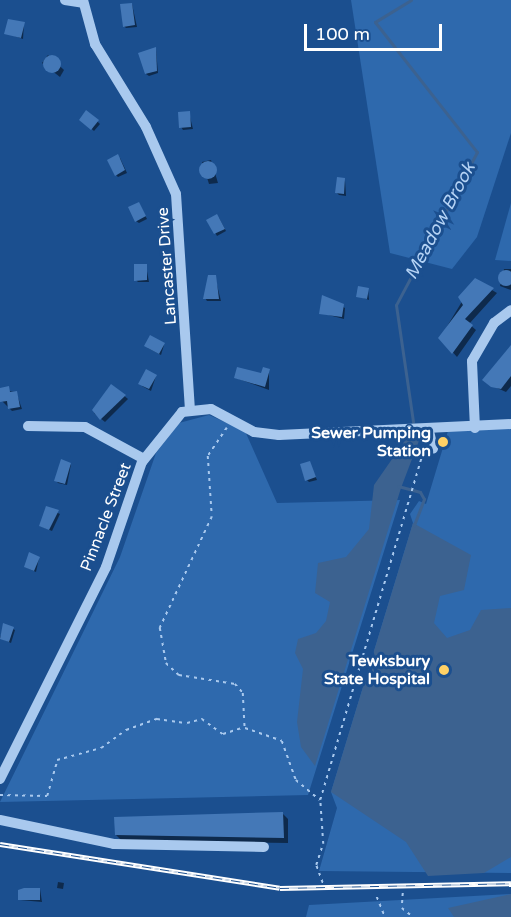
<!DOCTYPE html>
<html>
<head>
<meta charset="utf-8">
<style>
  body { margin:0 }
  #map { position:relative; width:511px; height:917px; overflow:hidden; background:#1b4f8f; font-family:"Varela Round",sans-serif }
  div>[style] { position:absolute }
  .green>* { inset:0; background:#2e69ad }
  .water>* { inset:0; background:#3c6290 }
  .shadow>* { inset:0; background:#0007 }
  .stream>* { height:3px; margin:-1.5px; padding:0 1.5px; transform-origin:1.5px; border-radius:1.5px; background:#3c6290 }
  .building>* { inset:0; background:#4478b7 }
  .round { border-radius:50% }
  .path>* { height:1.5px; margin-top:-0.75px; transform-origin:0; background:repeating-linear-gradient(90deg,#a9c9ee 0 3px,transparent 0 7.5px) }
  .minor>* { height:10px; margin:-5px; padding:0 5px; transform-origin:5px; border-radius:5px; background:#a9c9ee }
  .rail>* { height:5px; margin-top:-2.5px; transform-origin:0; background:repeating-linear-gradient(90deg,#1b4f8f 0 9px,#fff 0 18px); box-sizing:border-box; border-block:2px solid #fff }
  .dots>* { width:16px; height:16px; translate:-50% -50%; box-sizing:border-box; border:3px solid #1b4f8f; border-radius:50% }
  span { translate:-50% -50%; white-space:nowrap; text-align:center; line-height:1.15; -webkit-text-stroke:6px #1b4f8f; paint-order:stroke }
  .street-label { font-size:16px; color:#fff }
  .poi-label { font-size:16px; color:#fff; font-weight:700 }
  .right { translate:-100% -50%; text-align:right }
  .water-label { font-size:18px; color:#b5d3f5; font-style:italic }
  .scale { position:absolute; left:304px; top:24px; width:138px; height:27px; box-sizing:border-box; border:3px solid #fff; border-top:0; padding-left:8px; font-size:18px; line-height:21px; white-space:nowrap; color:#fff; -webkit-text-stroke:4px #1b4f8f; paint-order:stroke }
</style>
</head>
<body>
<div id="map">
  <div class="green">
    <i style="clip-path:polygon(351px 0,511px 0,511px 133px,477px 237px,452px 269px,390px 253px)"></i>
    <i style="clip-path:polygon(511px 203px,511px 261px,495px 260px)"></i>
    <i style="clip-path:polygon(209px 415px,245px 431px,277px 503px,400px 500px,308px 795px,0 802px,120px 557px,156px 453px,179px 423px)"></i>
    <i style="clip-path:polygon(511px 425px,511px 873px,319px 871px,337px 808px,331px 792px,413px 523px,410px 514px,419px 501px,426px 504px,448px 431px)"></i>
    <i style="clip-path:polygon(511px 894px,511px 917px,306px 917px,309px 905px)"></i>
  </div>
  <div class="water">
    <i style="clip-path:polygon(420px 438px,401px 488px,315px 766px,301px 747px,297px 722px,303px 669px,295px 653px,298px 639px,316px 633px,326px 621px,330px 602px,315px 593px,318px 563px,346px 557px,369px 529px,374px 485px,406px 439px)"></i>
    <i style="clip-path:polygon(413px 523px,471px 555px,464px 590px,440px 596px,434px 623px,447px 638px,470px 630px,481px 610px,511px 608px,511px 857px,484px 873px,428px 876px,406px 842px,331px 792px)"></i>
    <i style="clip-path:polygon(511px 894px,511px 917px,454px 917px,448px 908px)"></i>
  </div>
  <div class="shadow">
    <i style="clip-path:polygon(132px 4px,137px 27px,126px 28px,124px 26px)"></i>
    <i style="clip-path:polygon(24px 24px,23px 39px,6px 33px)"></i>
    <i style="clip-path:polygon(156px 49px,158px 73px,149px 76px,146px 74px)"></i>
    <i style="clip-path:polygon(48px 55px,64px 70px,60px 77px,42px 63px)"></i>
    <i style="clip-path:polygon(87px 112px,100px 124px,94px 131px,81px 120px)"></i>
    <i style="clip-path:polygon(189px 113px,193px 129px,183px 130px,181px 127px)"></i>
    <i style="clip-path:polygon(120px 158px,127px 173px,118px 177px,116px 175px)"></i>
    <i style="clip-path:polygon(211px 160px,218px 183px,209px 184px,202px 162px)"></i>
    <i style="clip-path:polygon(345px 180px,346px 196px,339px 195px,337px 193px)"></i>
    <i style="clip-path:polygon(139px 204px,147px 219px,139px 223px,136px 221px)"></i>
    <i style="clip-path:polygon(219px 218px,226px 231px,217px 236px,208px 220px)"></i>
    <i style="clip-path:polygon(146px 266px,149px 282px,138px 282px,136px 280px)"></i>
    <i style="clip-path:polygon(504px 269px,511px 269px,511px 290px,500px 286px)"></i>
    <i style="clip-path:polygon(215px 277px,221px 301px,207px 301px,205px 298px)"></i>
    <i style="clip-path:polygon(475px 280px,497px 293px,469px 324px,476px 330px,457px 357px,440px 338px)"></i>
    <i style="clip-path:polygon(368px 289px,369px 300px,358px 296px)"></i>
    <i style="clip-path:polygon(323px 297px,345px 308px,344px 319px,321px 313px)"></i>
    <i style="clip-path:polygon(164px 345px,161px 355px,148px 348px)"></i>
    <i style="clip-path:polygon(511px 350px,511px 386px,506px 392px,488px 384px)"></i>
    <i style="clip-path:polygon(269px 370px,269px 390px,236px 378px,262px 375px)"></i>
    <i style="clip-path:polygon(156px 376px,151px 391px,142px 386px)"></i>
    <i style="clip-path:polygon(112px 386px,128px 399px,105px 422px,94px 413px)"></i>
    <i style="clip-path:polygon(1px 390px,16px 392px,22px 409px,12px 411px,2px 401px)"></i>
    <i style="clip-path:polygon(309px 462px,317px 480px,309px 482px,307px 480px)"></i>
    <i style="clip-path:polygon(71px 464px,67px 485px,58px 483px,56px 480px)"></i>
    <i style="clip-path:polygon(47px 508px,60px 514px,52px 531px,40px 526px)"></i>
    <i style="clip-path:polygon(39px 558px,36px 572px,25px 567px)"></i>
    <i style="clip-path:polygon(4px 625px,15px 630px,11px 643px,0 638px)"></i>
    <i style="clip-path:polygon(282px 813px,288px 819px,288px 843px,121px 840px,116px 835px)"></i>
    <i style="clip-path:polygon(58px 882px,64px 883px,63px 889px,57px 888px)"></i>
    <i style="clip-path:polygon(40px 889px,42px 902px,20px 900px)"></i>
  </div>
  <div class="stream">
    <i style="left:411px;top:0;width:42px;rotate:148.6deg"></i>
    <i style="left:375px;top:22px;width:165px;rotate:51.9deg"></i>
    <i style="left:477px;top:152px;width:173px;rotate:117.9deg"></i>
    <i style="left:396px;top:305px;width:118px;rotate:81.7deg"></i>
    <i style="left:398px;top:486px;width:23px;rotate:15deg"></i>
    <i style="left:420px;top:492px;width:8px;rotate:60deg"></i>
    <i style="left:424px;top:499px;width:28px;rotate:111deg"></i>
  </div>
  <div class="building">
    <i style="clip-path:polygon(132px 3px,135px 25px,123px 27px,120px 4px)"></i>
    <i style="clip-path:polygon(8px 19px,25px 22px,21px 38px,4px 34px)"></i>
    <i style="clip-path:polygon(156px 47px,157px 71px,145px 74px,138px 53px)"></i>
    <i class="round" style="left:43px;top:55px;width:18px;height:18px"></i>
    <i style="clip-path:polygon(86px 110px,99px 120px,91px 130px,79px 120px)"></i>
    <i style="clip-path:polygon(190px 111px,191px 127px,179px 128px,178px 112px)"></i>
    <i style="clip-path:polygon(118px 154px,125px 170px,115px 176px,107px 160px)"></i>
    <i class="round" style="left:199px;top:161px;width:18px;height:18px"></i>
    <i style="clip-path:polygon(337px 177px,345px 178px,344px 194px,335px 193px)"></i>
    <i style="clip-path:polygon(139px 202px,146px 216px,135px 222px,128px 207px)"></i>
    <i style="clip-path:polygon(217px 214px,225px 229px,214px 234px,206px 220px)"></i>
    <i style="clip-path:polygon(134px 264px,147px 264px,147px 280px,134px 281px)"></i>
    <i class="round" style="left:498px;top:270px;width:16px;height:16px"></i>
    <i style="clip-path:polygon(208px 275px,216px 275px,219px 299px,203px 299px)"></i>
    <i style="clip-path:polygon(475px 278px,494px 288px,465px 319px,473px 325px,452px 354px,438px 338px,463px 305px,458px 297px)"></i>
    <i style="clip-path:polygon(358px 286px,369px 288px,367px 299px,356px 297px)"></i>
    <i style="clip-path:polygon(322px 295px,344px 304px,342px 317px,319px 314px)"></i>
    <i style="clip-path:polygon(150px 335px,165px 343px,159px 354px,144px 346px)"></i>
    <i style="clip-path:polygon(511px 345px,511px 376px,501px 389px,491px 387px,482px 380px)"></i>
    <i style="clip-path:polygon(237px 367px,261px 373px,263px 367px,270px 369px,265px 387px,234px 378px)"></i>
    <i style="clip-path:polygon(146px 369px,157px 375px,149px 389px,138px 384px)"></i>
    <i style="clip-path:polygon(111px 384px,126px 395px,100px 420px,92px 410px)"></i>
    <i style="clip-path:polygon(9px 386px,10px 392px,17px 391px,20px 407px,8px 409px,7px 401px,0 402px,0 388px)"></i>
    <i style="clip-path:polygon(61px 459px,71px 463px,65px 484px,54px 481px)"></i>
    <i style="clip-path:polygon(310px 461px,316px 477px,305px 481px,300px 464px)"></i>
    <i style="clip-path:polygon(46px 506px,59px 510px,49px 530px,39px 526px)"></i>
    <i style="clip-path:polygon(29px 552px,40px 557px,34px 571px,24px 567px)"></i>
    <i style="clip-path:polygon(3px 623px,14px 627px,9px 642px,0 639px)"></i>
    <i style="clip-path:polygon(283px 812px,284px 838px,115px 835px,114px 817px)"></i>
    <i style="clip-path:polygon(24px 888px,40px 888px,40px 900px,18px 900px,18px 890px)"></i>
  </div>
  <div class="path">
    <i style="left:227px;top:428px;width:34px;rotate:124deg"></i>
    <i style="left:208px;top:456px;width:61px;rotate:86.2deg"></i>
    <i style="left:212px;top:517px;width:123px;rotate:115.1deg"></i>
    <i style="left:160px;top:628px;width:36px;rotate:80deg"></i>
    <i style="left:166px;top:663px;width:18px;rotate:43deg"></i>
    <i style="left:179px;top:675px;width:57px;rotate:9.1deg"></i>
    <i style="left:235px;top:684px;width:12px;rotate:48deg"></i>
    <i style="left:243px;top:693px;width:35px;rotate:87deg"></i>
    <i style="left:245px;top:728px;width:39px;rotate:19deg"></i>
    <i style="left:282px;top:741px;width:41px;rotate:70.3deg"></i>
    <i style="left:296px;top:780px;width:31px;rotate:40deg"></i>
    <i style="left:0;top:795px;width:47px;rotate:1.2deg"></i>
    <i style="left:47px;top:796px;width:37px;rotate:-74deg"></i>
    <i style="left:57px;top:760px;width:46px;rotate:-15.3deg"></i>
    <i style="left:101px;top:748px;width:31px;rotate:-36deg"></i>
    <i style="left:126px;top:730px;width:33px;rotate:-20deg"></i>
    <i style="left:157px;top:719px;width:30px;rotate:8deg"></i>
    <i style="left:187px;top:723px;width:16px;rotate:-15deg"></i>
    <i style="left:202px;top:719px;width:26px;rotate:36deg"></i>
    <i style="left:223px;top:734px;width:22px;rotate:-18deg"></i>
    <i style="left:325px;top:890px;width:27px;rotate:-110deg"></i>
    <i style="left:316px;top:865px;width:22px;rotate:-72deg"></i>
    <i style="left:323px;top:844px;width:44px;rotate:-93.9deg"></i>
    <i style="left:320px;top:800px;width:363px;rotate:-73.5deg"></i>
    <i style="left:403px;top:893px;width:15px;rotate:94deg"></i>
    <i style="left:402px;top:908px;width:14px;rotate:39deg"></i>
    <i style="left:377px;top:897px;width:22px;rotate:68deg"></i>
  </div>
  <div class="minor">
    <i style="left:65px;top:0;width:18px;rotate:9deg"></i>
    <i style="left:83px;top:0;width:46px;rotate:74.7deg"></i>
    <i style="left:95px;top:44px;width:97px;rotate:58.4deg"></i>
    <i style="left:146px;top:127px;width:73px;rotate:65.9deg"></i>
    <i style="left:176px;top:194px;width:216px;rotate:86.3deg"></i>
    <i style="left:28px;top:426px;width:57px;rotate:1deg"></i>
    <i style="left:85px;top:427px;width:67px;rotate:28.5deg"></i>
    <i style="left:475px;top:428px;width:67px;rotate:-92.6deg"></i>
    <i style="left:472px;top:361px;width:44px;rotate:-59.9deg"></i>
    <i style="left:494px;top:323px;width:21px;rotate:-37deg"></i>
    <i style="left:429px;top:431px;width:18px;rotate:77deg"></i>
    <i style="left:0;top:779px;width:237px;rotate:-63.4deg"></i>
    <i style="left:106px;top:567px;width:111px;rotate:-71.1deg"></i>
    <i style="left:142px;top:462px;width:64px;rotate:-51.3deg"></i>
    <i style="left:182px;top:412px;width:29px;rotate:-6deg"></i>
    <i style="left:211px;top:409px;width:49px;rotate:28.1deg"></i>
    <i style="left:254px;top:432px;width:25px;rotate:7deg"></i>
    <i style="left:279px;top:435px;width:232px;rotate:-2.7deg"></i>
    <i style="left:0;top:820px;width:116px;rotate:11.9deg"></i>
    <i style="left:114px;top:844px;width:150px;rotate:1.1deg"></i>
  </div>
  <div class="rail">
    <i style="left:0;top:844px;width:283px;rotate:8.9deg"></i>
    <i style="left:280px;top:888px;width:231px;rotate:-1.2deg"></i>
  </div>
  <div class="dots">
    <i style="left:443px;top:442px;background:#ffd166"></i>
    <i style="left:444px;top:670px;background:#ffd166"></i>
  </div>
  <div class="street-label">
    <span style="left:167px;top:266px;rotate:-94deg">Lancaster Drive</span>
    <span style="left:106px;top:517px;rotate:-69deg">Pinnacle Street</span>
  </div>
  <div class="poi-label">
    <span class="right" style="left:431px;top:442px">Sewer Pumping<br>Station</span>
    <span class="right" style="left:430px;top:670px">Tewksbury<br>State Hospital</span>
  </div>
  <div class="water-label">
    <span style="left:440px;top:221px;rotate:-62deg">Meadow Brook</span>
  </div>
  <div class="scale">100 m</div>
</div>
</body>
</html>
